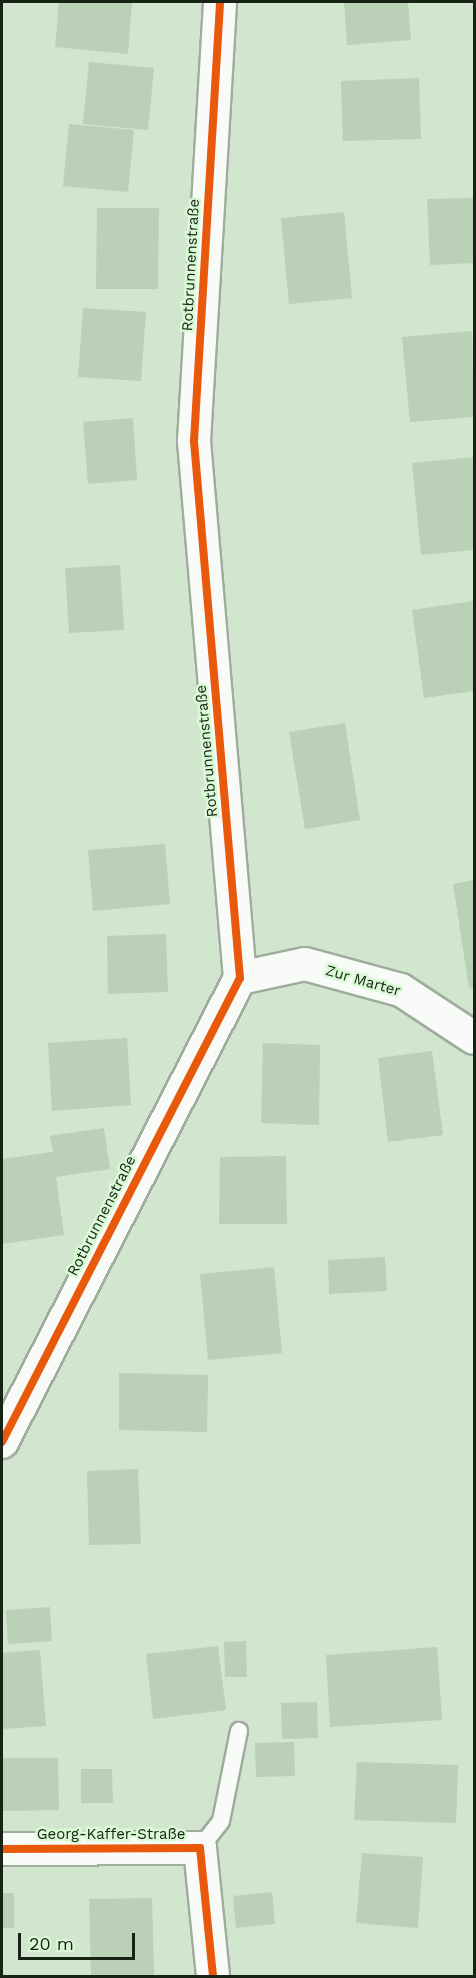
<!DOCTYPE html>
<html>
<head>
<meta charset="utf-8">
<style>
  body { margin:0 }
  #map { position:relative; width:476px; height:1978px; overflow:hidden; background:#d2e5cf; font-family:"Work Sans",sans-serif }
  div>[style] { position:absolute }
  .building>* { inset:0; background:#bad0b7 }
  .roads { filter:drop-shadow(2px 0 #9ead9c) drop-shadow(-2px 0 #9ead9c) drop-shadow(0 2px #9ead9c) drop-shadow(0 -2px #9ead9c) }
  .lane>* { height:16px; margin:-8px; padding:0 8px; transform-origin:8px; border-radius:8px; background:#f8fbf8 }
  .street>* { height:32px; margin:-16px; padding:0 16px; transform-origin:16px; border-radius:16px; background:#f8fbf8 }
  .cycleway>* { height:8px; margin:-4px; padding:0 4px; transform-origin:4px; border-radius:4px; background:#e8590c }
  span { translate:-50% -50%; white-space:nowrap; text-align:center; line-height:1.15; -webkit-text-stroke:5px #d9fad4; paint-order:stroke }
  .street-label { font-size:15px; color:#172315 }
  .frame { position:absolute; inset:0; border:3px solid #172315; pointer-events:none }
  .scale { position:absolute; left:18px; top:1933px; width:117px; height:27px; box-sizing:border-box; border:3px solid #172315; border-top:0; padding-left:8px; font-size:18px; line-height:21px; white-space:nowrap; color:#172315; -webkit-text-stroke:4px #d9fad4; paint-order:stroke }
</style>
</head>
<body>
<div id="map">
  <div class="building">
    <i style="clip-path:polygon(59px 2px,132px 2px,128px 54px,55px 47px)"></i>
    <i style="clip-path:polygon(344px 2px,408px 2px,411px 40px,347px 45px)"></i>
    <i style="clip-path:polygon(89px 62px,154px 68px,148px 130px,83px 124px)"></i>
    <i style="clip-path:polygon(419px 78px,421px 139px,343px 141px,341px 81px)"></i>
    <i style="clip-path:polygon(69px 124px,134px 130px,128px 192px,63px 186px)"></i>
    <i style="clip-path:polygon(474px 198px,474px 263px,430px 265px,427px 199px)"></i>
    <i style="clip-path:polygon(97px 208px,159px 208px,158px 289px,96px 289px)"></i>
    <i style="clip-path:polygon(344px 212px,352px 298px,289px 304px,281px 218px)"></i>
    <i style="clip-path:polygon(83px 308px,146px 312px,141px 381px,78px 377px)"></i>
    <i style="clip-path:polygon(472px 331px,474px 417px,410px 422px,402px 337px)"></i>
    <i style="clip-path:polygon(133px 418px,137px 480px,88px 484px,83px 422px)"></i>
    <i style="clip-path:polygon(474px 457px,474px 550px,421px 555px,412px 463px)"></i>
    <i style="clip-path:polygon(120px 565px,124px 630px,69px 633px,65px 568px)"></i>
    <i style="clip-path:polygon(474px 601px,474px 691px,424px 698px,412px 610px)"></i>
    <i style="clip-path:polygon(345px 723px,360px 820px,305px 829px,289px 732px)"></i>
    <i style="clip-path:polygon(165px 844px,170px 904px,93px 911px,88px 850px)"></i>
    <i style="clip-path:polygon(474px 880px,474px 987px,469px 988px,453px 884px)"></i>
    <i style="clip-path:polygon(166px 934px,168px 992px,108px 994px,107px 936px)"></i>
    <i style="clip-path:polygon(127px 1038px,131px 1105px,52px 1111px,48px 1043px)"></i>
    <i style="clip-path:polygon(263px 1043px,320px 1045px,319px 1125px,261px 1123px)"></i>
    <i style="clip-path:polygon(432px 1051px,443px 1135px,388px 1142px,378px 1058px)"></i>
    <i style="clip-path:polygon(104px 1128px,110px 1169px,56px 1177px,64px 1235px,2px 1244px,2px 1159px,53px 1152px,50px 1136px)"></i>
    <i style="clip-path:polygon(286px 1156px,287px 1224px,219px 1224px,220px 1157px)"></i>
    <i style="clip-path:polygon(385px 1257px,387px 1291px,329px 1294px,328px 1260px)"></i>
    <i style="clip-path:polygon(274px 1267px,282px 1353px,208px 1360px,200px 1274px)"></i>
    <i style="clip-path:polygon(119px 1373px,208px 1375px,207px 1432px,119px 1430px)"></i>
    <i style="clip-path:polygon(138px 1469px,141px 1544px,89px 1545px,87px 1471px)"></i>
    <i style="clip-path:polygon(50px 1607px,52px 1641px,8px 1644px,6px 1610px)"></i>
    <i style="clip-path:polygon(246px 1641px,247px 1677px,225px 1677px,224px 1642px)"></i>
    <i style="clip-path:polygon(218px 1646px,226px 1710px,153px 1719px,146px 1654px)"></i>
    <i style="clip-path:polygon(437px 1647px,442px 1720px,330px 1727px,326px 1655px)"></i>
    <i style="clip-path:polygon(40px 1650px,46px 1726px,2px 1729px,2px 1653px)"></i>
    <i style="clip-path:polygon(317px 1702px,318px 1738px,282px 1739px,281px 1703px)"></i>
    <i style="clip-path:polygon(294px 1742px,295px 1776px,256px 1777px,255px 1743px)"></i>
    <i style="clip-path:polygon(2px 1758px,58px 1758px,59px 1810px,2px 1811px)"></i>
    <i style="clip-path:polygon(357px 1762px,458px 1765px,456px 1823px,354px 1820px)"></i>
    <i style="clip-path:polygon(81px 1769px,112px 1769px,113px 1803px,81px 1803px)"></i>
    <i style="clip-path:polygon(362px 1853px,423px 1857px,418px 1928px,356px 1923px)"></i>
    <i style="clip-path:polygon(272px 1892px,275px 1924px,236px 1928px,233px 1896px)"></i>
    <i style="clip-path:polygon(2px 1893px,14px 1893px,14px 1928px,2px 1928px)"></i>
    <i style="clip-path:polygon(152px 1898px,154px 1976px,91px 1976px,89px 1899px)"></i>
  </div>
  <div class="roads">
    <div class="lane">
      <i style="left:200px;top:1848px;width:34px;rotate:-52deg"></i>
      <i style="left:221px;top:1821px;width:92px;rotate:-78.7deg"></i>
    </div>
    <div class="street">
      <i style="left:240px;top:978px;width:66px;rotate:-12.2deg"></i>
      <i style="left:305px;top:964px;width:99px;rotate:15.2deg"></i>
      <i style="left:401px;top:990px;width:87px;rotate:33.3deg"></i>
      <i style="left:2px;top:1442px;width:521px;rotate:-62.85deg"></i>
      <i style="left:240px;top:978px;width:539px;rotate:-94.9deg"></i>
      <i style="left:194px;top:441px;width:440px;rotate:-86.6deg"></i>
      <i style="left:2px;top:1849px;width:198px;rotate:-0.3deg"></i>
      <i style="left:200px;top:1848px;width:129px;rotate:84.2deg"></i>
    </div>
  </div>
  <div class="cycleway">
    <i style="left:2px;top:1442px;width:521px;rotate:-62.85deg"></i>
    <i style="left:240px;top:978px;width:539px;rotate:-94.9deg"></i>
    <i style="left:194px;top:441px;width:440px;rotate:-86.6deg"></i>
    <i style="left:2px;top:1849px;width:198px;rotate:-0.3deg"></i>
    <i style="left:200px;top:1848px;width:129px;rotate:84.2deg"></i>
  </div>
  <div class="street-label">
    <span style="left:191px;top:265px;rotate:-87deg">Rotbrunnenstraße</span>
    <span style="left:207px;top:751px;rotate:-95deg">Rotbrunnenstraße</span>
    <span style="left:363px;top:981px;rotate:16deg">Zur Marter</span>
    <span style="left:102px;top:1216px;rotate:-63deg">Rotbrunnenstraße</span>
    <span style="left:111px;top:1835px">Georg-Kaffer-Straße</span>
  </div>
  <div class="frame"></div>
  <div class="scale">20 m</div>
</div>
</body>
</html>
